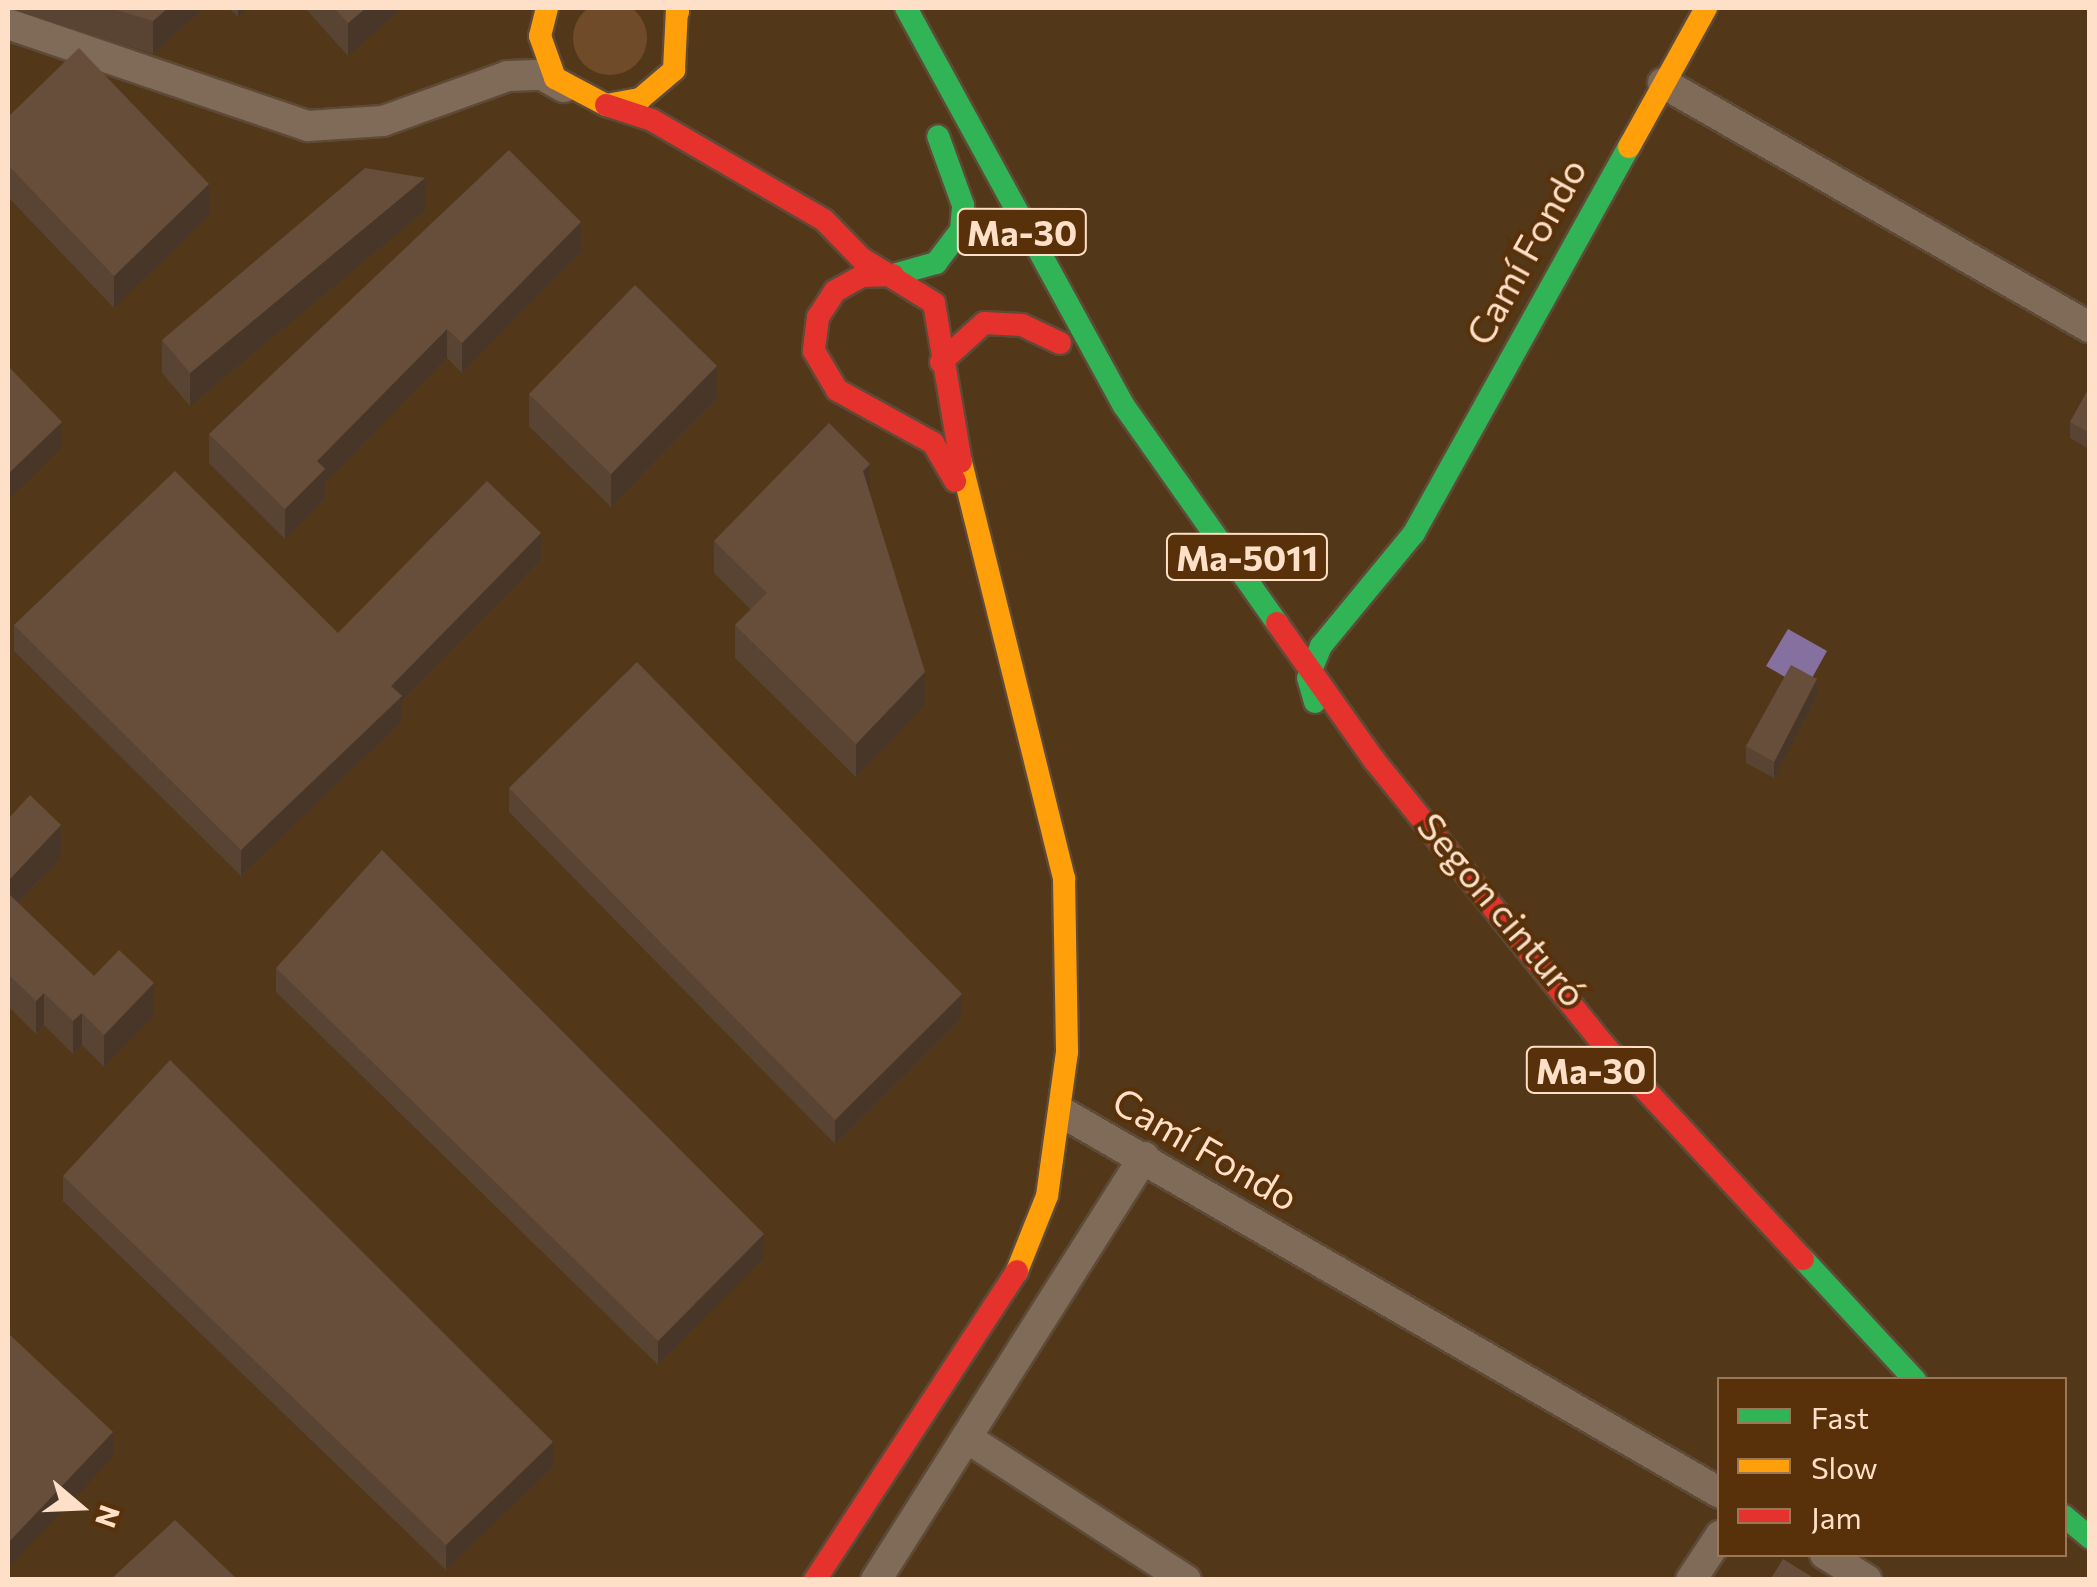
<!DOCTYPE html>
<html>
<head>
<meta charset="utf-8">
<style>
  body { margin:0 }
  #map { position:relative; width:2097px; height:1587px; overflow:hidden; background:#523718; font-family:Commissioner,sans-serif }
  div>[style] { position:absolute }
  .green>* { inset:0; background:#704b29 }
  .round { border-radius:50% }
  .water>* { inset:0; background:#8570a0 }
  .roads { filter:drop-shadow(2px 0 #5e4a37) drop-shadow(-2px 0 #5e4a37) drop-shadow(0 2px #5e4a37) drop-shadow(0 -2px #5e4a37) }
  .street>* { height:30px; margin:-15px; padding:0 15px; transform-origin:15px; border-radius:15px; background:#806b59 }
  .fast>* { height:22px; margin:-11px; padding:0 11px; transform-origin:11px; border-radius:11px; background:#30b455 }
  .slow>* { height:22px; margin:-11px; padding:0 11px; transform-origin:11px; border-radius:11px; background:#ff9f0a }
  .jam>* { height:22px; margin:-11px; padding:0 11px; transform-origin:11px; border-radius:11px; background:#e5322d }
  .wall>* { inset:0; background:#594333 }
  .shaded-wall>* { inset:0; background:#483729 }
  .building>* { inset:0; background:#674e3b }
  span { translate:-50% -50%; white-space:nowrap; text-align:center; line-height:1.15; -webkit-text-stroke:8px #58310a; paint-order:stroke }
  .shield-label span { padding:2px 8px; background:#58310a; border:2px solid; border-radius:8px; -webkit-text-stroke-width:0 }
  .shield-label { font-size:35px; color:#fedfc7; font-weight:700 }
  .street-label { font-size:38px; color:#fedfc7 }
  .frame { position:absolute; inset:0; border:10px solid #fedfc7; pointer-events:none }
  .legend { position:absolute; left:1717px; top:1377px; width:350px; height:180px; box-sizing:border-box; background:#58310a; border:2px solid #9a7756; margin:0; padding:12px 18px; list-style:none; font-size:30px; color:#fedfc7 }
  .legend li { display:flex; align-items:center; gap:20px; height:50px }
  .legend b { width:50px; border:2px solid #9a7756 }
  .north { position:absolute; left:30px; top:1457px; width:100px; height:100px; -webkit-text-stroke:8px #58310a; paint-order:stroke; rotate:109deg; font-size:28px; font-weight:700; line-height:40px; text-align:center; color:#fedfc7 }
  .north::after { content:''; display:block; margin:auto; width:35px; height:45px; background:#fedfc7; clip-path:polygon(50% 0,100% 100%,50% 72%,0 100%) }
</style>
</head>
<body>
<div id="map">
  <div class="green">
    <i class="round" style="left:573px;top:1px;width:74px;height:74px"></i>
  </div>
  <div class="water">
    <i style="clip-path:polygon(1788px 629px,1827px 651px,1806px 689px,1766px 666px)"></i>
  </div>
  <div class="roads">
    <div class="street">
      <i style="left:8px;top:24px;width:317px;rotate:18.8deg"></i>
      <i style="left:308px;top:126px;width:75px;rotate:-3.8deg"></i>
      <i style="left:383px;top:121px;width:133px;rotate:-19.8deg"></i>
      <i style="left:508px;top:76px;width:34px;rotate:-2deg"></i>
      <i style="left:542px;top:75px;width:25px;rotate:29deg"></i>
      <i style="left:1663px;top:83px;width:492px;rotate:29.8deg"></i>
      <i style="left:1063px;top:1113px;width:759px;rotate:30.04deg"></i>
      <i style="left:967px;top:1438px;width:261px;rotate:33deg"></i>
      <i style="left:1825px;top:1554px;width:49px;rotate:31.8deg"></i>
      <i style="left:876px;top:1580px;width:501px;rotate:-57.64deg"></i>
      <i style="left:1691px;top:1580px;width:53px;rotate:-56.6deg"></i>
    </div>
    <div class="fast">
      <i style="left:906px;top:8px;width:454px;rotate:61.3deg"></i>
      <i style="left:1124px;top:406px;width:266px;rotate:54.8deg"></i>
      <i style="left:893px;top:275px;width:45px;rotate:-15.6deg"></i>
      <i style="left:936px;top:263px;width:41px;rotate:-52.9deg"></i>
      <i style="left:961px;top:230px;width:25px;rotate:-85deg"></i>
      <i style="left:963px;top:205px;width:73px;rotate:-109.9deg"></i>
      <i style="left:1414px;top:533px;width:442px;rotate:-60.9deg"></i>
      <i style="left:1315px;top:702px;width:25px;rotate:-106deg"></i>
      <i style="left:1308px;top:678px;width:35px;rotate:-68deg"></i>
      <i style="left:1321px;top:646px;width:146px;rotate:-50.5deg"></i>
      <i style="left:1803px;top:1259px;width:165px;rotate:47.2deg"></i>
      <i style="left:2064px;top:1516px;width:34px;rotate:40deg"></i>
    </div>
    <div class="slow">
      <i style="left:547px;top:8px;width:29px;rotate:104deg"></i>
      <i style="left:540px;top:36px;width:45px;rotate:70.3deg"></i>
      <i style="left:555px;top:78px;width:58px;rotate:27.9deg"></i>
      <i style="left:606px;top:105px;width:35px;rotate:-10deg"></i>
      <i style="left:640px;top:99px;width:45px;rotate:-40.5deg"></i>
      <i style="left:674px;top:70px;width:62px;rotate:-87.2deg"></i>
      <i style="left:678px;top:8px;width:4px;rotate:90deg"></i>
      <i style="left:1629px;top:147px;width:159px;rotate:-61deg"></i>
      <i style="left:961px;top:462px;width:429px;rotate:76.1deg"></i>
      <i style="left:1064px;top:878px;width:174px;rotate:89deg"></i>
      <i style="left:1067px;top:1052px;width:145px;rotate:97.9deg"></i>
      <i style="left:1047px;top:1196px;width:81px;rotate:111.8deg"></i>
    </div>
    <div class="jam">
      <i style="left:606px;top:105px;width:48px;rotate:18.1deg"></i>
      <i style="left:652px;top:120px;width:199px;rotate:30.2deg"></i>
      <i style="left:824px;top:220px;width:53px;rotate:45.8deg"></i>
      <i style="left:861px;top:258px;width:86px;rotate:31.7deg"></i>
      <i style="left:934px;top:303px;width:161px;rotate:80.4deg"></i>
      <i style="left:893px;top:275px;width:31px;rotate:178deg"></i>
      <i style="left:862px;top:276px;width:31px;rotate:151deg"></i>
      <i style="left:835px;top:291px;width:31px;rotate:123deg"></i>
      <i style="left:818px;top:317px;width:34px;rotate:97deg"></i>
      <i style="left:814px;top:351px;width:45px;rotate:59.5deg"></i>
      <i style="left:837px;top:390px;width:110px;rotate:28.9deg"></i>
      <i style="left:933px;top:443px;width:44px;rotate:59.9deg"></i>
      <i style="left:941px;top:362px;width:58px;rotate:-42.2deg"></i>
      <i style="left:984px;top:323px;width:38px;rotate:3deg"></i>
      <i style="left:1022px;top:325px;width:42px;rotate:25.3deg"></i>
      <i style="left:1277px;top:623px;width:168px;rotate:54.7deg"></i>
      <i style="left:1374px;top:760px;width:363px;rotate:51.1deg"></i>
      <i style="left:1602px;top:1043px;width:295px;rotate:47.1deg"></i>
      <i style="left:815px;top:1580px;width:369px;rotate:-56.8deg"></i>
    </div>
  </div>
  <div class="wall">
    <i style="clip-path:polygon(8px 8px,204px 8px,153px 54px)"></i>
    <i style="clip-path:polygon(229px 8px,249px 8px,238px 17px)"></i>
    <i style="clip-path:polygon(305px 8px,402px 8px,348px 56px)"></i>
    <i style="clip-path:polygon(8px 117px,209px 216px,114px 308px,8px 197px)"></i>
    <i style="clip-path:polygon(425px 211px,190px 406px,162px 373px,162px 340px)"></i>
    <i style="clip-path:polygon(581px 252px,462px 373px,447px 358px,325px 483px,325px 498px,285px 539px,209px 463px,209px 434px)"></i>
    <i style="clip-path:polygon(2089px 388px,2090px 450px,2070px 438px,2070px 422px)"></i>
    <i style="clip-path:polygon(529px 394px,717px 398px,611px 507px,529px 426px)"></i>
    <i style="clip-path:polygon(870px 494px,925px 705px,856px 777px,735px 658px,735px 625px,751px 610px,714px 573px,714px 541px)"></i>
    <i style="clip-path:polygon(541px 560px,402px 701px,402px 722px,241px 876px,14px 651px,14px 625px,338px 633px)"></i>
    <i style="clip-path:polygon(1817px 696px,1774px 778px,1746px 763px,1746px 746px)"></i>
    <i style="clip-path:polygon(509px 788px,962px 1018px,835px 1144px,509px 812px)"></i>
    <i style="clip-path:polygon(8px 819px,61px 858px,18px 903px,94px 976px,154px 1016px,104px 1067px,82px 1045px,73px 1054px,44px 1025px,36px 1034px,8px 1006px)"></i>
    <i style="clip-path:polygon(276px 968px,764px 1258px,658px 1365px,276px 992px)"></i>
    <i style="clip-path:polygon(63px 1176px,553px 1467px,446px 1570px,63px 1201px)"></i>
  </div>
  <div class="shaded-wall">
    <i style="clip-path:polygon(168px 8px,204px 8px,153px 54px,153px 21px)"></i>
    <i style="clip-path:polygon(238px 8px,249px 8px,238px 17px)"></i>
    <i style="clip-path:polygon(366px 8px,402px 8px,348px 56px,348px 23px)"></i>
    <i style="clip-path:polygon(425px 178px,425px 211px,190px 406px,190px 373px)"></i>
    <i style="clip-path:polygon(209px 184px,209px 216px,114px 308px,114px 276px)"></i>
    <i style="clip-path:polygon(581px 222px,581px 252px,462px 373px,462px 343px)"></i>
    <i style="clip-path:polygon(447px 329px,447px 358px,325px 483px,325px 498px,285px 539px,285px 509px,317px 461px)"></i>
    <i style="clip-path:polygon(717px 366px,717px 398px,611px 507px,611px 474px)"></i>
    <i style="clip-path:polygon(62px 422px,62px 447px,8px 499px,8px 474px)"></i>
    <i style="clip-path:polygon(870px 464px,870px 496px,863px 471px)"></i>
    <i style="clip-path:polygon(541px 533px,541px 560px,402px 701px,402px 722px,241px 876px,241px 850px,391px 686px)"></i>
    <i style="clip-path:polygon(925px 672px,925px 705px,856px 777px,856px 744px)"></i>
    <i style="clip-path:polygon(1817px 679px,1817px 696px,1774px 778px,1774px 762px)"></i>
    <i style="clip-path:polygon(61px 825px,61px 858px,8px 913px,8px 881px)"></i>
    <i style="clip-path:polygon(154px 983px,154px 1016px,104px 1067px,104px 1035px)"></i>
    <i style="clip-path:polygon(44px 993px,44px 1025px,36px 1034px,36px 1001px)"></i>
    <i style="clip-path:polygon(962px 994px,962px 1018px,835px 1144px,835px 1120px)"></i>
    <i style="clip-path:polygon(82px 1013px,82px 1045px,73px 1054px,73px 1021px)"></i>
    <i style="clip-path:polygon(764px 1234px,764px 1258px,658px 1365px,658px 1341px)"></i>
    <i style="clip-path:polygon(113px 1432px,113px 1457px,8px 1568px,8px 1543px)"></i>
    <i style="clip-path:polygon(553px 1442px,553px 1467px,446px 1570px,446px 1545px)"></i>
  </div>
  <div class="building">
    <i style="clip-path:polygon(110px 8px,168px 8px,153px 21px)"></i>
    <i style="clip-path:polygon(334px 8px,366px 8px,348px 23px)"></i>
    <i style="clip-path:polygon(79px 48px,209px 184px,114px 276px,8px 165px,8px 117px)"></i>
    <i style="clip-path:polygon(509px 150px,581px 222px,462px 343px,447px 329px,317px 461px,325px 469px,285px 509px,209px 434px)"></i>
    <i style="clip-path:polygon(365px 168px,425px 178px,190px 373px,162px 340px)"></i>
    <i style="clip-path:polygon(635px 285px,717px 366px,611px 474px,529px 394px)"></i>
    <i style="clip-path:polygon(8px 366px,62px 422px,8px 474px)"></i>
    <i style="clip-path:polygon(2089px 388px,2090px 388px,2090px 433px,2070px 422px)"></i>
    <i style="clip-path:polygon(829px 423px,870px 464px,863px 471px,925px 672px,856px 744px,735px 625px,767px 593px,714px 541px)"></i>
    <i style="clip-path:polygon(175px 471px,338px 633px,487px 481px,541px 533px,391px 686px,402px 696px,241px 850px,14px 625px)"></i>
    <i style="clip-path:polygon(637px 662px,962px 994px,835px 1120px,509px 788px)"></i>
    <i style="clip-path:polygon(1791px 665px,1817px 679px,1774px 762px,1746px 746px)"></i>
    <i style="clip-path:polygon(30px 795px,61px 825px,8px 881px,8px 819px)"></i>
    <i style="clip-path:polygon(382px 850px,764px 1234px,658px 1341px,276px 968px)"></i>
    <i style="clip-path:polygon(8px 893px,94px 976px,119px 950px,154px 983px,104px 1035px,82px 1013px,73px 1021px,44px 993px,36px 1001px,8px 974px)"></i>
    <i style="clip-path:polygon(170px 1060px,553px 1442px,446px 1545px,63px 1176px)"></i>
    <i style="clip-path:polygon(8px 1333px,113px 1432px,8px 1543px)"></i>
    <i style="clip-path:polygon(175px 1520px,238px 1580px,110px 1580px)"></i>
    <i style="clip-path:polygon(1783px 1559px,1817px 1580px,1770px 1580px)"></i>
  </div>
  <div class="shield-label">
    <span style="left:1022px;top:232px">Ma-30</span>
    <span style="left:1247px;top:557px">Ma-5011</span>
    <span style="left:1591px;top:1070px">Ma-30</span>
  </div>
  <div class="street-label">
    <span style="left:1525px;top:251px;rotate:-61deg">Camí Fondo</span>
    <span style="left:1503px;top:909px;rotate:50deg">Segon cinturó</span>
    <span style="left:1206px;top:1148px;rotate:30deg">Camí Fondo</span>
  </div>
  <div class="frame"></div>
  <ul class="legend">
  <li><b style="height:12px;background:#30b455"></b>Fast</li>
  <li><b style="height:12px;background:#ff9f0a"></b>Slow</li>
  <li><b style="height:12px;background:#e5322d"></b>Jam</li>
  </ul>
  <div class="north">N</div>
</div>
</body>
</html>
